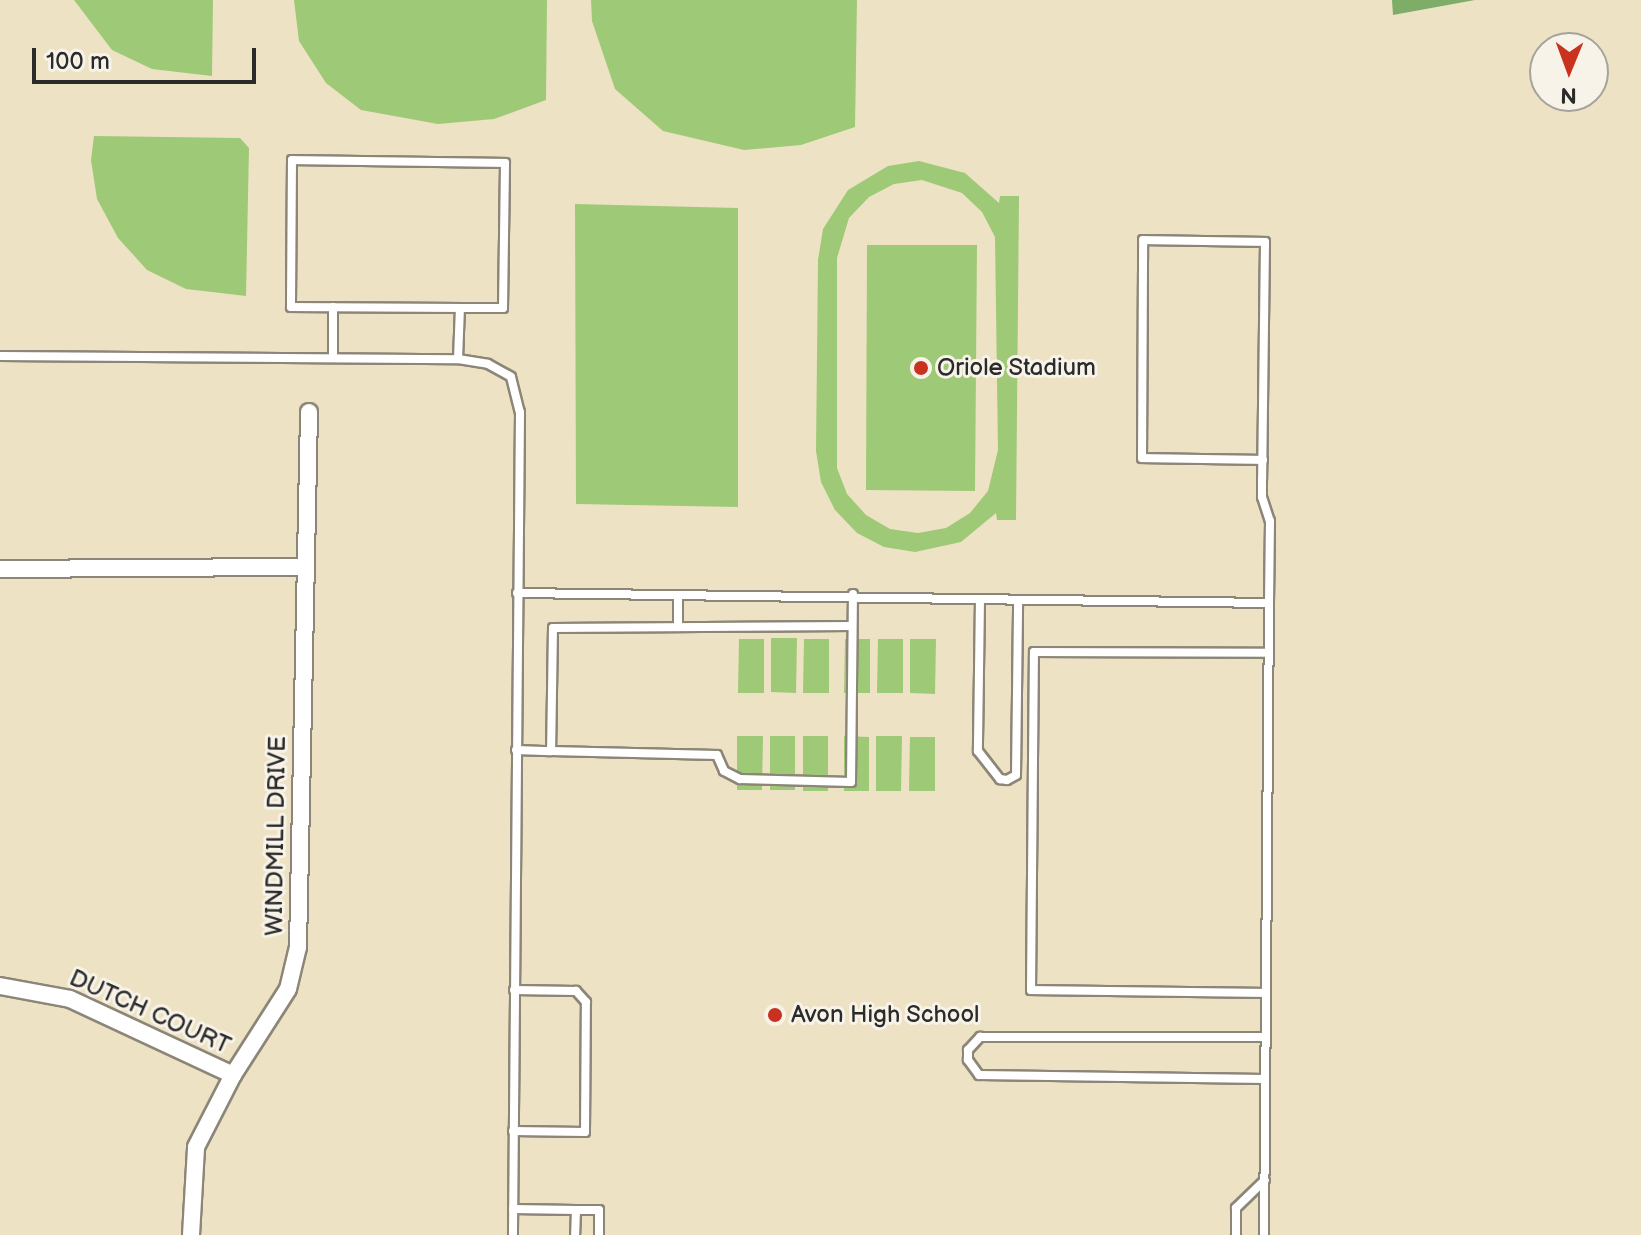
<!DOCTYPE html>
<html>
<head>
<meta charset="utf-8">
<style>
  body { margin:0 }
  #map { position:relative; width:1641px; height:1235px; overflow:hidden; background:#eee2c4; font-family:"Balsamiq Sans",sans-serif }
  div>[style] { position:absolute }
  .green>* { inset:0; background:#9ec977 }
  .forest>* { inset:0; background:#7ead68 }
  .roads { filter:drop-shadow(2px 0 #8c8678) drop-shadow(-2px 0 #8c8678) drop-shadow(0 2px #8c8678) drop-shadow(0 -2px #8c8678) }
  .lane>* { height:8px; margin:-4px; padding:0 4px; transform-origin:4px; border-radius:4px; background:#fff }
  .street>* { height:16px; margin:-8px; padding:0 8px; transform-origin:8px; border-radius:8px; background:#fff }
  .dots>* { width:22px; height:22px; translate:-50% -50%; box-sizing:border-box; border:4px solid #f7f3e8; border-radius:50% }
  span { translate:-50% -50%; white-space:nowrap; text-align:center; line-height:1.15; -webkit-text-stroke:6px #f7f3e8; paint-order:stroke }
  .poi-label { font-size:24px; color:#2b2b2b }
  .left { translate:0 -50%; text-align:left }
  .street-label { font-size:24px; color:#2b2b2b }
  .north { position:absolute; left:1529px; top:32px; width:80px; height:80px; box-sizing:border-box; background:#f7f3e8; border:2px solid #a5a39c; border-radius:50%; rotate:181deg; font-size:22px; font-weight:700; line-height:32px; text-align:center; color:#2b2b2b }
  .north::after { content:''; display:block; margin:auto; width:28px; height:36px; background:#c8321e; clip-path:polygon(50% 0,100% 100%,50% 72%,0 100%) }
  .scale { position:absolute; left:32px; top:48px; width:224px; height:36px; box-sizing:border-box; border:4px solid #2b2b2b; border-top:0; padding-left:10px; font-size:24px; line-height:28px; white-space:nowrap; color:#2b2b2b; -webkit-text-stroke:6px #f7f3e8; paint-order:stroke }
</style>
</head>
<body>
<div id="map">
  <div class="green">
    <i style="clip-path:polygon(74px 0,213px 0,212px 76px,152px 69px,112px 50px)"></i>
    <i style="clip-path:polygon(294px 0,547px 0,546px 100px,494px 119px,438px 124px,361px 110px,326px 83px,299px 41px)"></i>
    <i style="clip-path:polygon(591px 0,857px 0,855px 127px,801px 145px,744px 150px,663px 131px,615px 89px,592px 21px)"></i>
    <i style="clip-path:polygon(94px 136px,240px 138px,249px 148px,246px 296px,186px 289px,147px 270px,118px 238px,97px 199px,91px 160px)"></i>
    <i style="clip-path:polygon(evenodd,919px 161px,965px 173px,999px 203px,1000px 196px,1019px 196px,1016px 520px,997px 520px,996px 513px,961px 542px,915px 552px,884px 547px,857px 533px,835px 510px,821px 482px,816px 451px,818px 260px,823px 229px,848px 190px,888px 166px,919px 161px,922px 180px,962px 193px,982px 212px,995px 237px,998px 450px,988px 491px,970px 513px,946px 528px,918px 533px,890px 529px,866px 515px,847px 494px,837px 468px,837px 258px,849px 218px,869px 197px,894px 184px,922px 180px)"></i>
    <i style="clip-path:polygon(575px 204px,738px 208px,738px 507px,576px 504px)"></i>
    <i style="clip-path:polygon(867px 245px,977px 245px,975px 491px,866px 490px)"></i>
    <i style="clip-path:polygon(771px 638px,797px 638px,796px 693px,771px 692px)"></i>
    <i style="clip-path:polygon(739px 639px,764px 639px,764px 693px,738px 693px)"></i>
    <i style="clip-path:polygon(804px 639px,829px 639px,829px 693px,803px 693px)"></i>
    <i style="clip-path:polygon(845px 639px,870px 639px,870px 693px,844px 693px)"></i>
    <i style="clip-path:polygon(878px 639px,903px 639px,903px 693px,877px 693px)"></i>
    <i style="clip-path:polygon(910px 639px,936px 639px,935px 694px,910px 693px)"></i>
    <i style="clip-path:polygon(737px 736px,763px 736px,762px 790px,737px 790px)"></i>
    <i style="clip-path:polygon(770px 736px,795px 736px,795px 790px,770px 790px)"></i>
    <i style="clip-path:polygon(803px 736px,828px 736px,828px 791px,803px 791px)"></i>
    <i style="clip-path:polygon(844px 736px,869px 737px,869px 791px,844px 791px)"></i>
    <i style="clip-path:polygon(876px 736px,902px 736px,901px 791px,876px 791px)"></i>
    <i style="clip-path:polygon(910px 737px,935px 737px,935px 791px,909px 791px)"></i>
  </div>
  <div class="forest">
    <i style="clip-path:polygon(1392px 0,1475px 0,1393px 15px)"></i>
  </div>
  <div class="roads">
    <div class="lane">
      <i style="left:0;top:356px;width:458px;rotate:0.4deg"></i>
      <i style="left:458px;top:359px;width:30px;rotate:9deg"></i>
      <i style="left:488px;top:364px;width:26px;rotate:29deg"></i>
      <i style="left:511px;top:377px;width:36px;rotate:76deg"></i>
      <i style="left:520px;top:412px;width:823px;rotate:90.49deg"></i>
      <i style="left:333px;top:358px;width:51px;rotate:-90deg"></i>
      <i style="left:458px;top:359px;width:51px;rotate:-87.8deg"></i>
      <i style="left:460px;top:308px;width:43px"></i>
      <i style="left:503px;top:308px;width:145px;rotate:-89.2deg"></i>
      <i style="left:505px;top:163px;width:213px;rotate:-179.2deg"></i>
      <i style="left:292px;top:160px;width:147px;rotate:90.4deg"></i>
      <i style="left:291px;top:307px;width:169px;rotate:0.3deg"></i>
      <i style="left:1263px;top:460px;width:121px;rotate:-179.1deg"></i>
      <i style="left:1142px;top:458px;width:218px;rotate:-89.7deg"></i>
      <i style="left:1143px;top:240px;width:122px;rotate:0.9deg"></i>
      <i style="left:1265px;top:242px;width:238px;rotate:90.7deg"></i>
      <i style="left:1262px;top:480px;width:17px;rotate:90deg"></i>
      <i style="left:1262px;top:497px;width:25px;rotate:72deg"></i>
      <i style="left:1270px;top:521px;width:82px;rotate:90.7deg"></i>
      <i style="left:517px;top:593px;width:752px;rotate:0.76deg"></i>
      <i style="left:1269px;top:603px;width:632px;rotate:90.45deg"></i>
      <i style="left:678px;top:595px;width:31px;rotate:90deg"></i>
      <i style="left:980px;top:599px;width:152px;rotate:90.8deg"></i>
      <i style="left:978px;top:751px;width:36px;rotate:52deg"></i>
      <i style="left:1000px;top:779px;width:7px;rotate:8deg"></i>
      <i style="left:1007px;top:780px;width:10px;rotate:-29deg"></i>
      <i style="left:1016px;top:775px;width:175px;rotate:-89.3deg"></i>
      <i style="left:852px;top:626px;width:299px;rotate:179.6deg"></i>
      <i style="left:553px;top:628px;width:123px;rotate:90.9deg"></i>
      <i style="left:551px;top:751px;width:166px;rotate:1.4deg"></i>
      <i style="left:717px;top:755px;width:17px;rotate:66deg"></i>
      <i style="left:724px;top:771px;width:18px;rotate:27deg"></i>
      <i style="left:740px;top:779px;width:111px;rotate:1.5deg"></i>
      <i style="left:851px;top:782px;width:188px;rotate:-89.4deg"></i>
      <i style="left:516px;top:750px;width:35px;rotate:2deg"></i>
      <i style="left:1266px;top:993px;width:235px;rotate:-179.3deg"></i>
      <i style="left:1031px;top:990px;width:338px;rotate:-89.5deg"></i>
      <i style="left:1034px;top:652px;width:235px;rotate:0.2deg"></i>
      <i style="left:1265px;top:1079px;width:286px;rotate:-179.2deg"></i>
      <i style="left:979px;top:1075px;width:19px;rotate:-126deg"></i>
      <i style="left:968px;top:1060px;width:10px;rotate:-90deg"></i>
      <i style="left:968px;top:1050px;width:18px;rotate:-47deg"></i>
      <i style="left:980px;top:1037px;width:286px"></i>
      <i style="left:513px;top:1131px;width:72px;rotate:0.8deg"></i>
      <i style="left:585px;top:1132px;width:130px;rotate:-89.6deg"></i>
      <i style="left:586px;top:1002px;width:15px;rotate:-132deg"></i>
      <i style="left:576px;top:991px;width:62px;rotate:-179.1deg"></i>
      <i style="left:513px;top:1209px;width:63px;rotate:0.9deg"></i>
      <i style="left:576px;top:1210px;width:25px;rotate:92deg"></i>
      <i style="left:576px;top:1210px;width:23px"></i>
      <i style="left:599px;top:1210px;width:25px;rotate:90deg"></i>
      <i style="left:1236px;top:1235px;width:27px;rotate:-90deg"></i>
      <i style="left:1236px;top:1208px;width:40px;rotate:-44deg"></i>
    </div>
    <div class="street">
      <i style="left:0;top:569px;width:304px;rotate:-0.4deg"></i>
      <i style="left:0;top:986px;width:71px;rotate:10.5deg"></i>
      <i style="left:70px;top:999px;width:180px;rotate:25deg"></i>
      <i style="left:191px;top:1235px;width:88px;rotate:-86.7deg"></i>
      <i style="left:196px;top:1147px;width:81px;rotate:-62.8deg"></i>
      <i style="left:233px;top:1075px;width:102px;rotate:-57.4deg"></i>
      <i style="left:288px;top:989px;width:43px;rotate:-76.6deg"></i>
      <i style="left:298px;top:947px;width:535px;rotate:-88.82deg"></i>
    </div>
  </div>
  <div class="dots">
    <i style="left:921px;top:368px;background:#c8321e"></i>
    <i style="left:775px;top:1015px;background:#c8321e"></i>
  </div>
  <div class="poi-label">
    <span class="left" style="left:937px;top:368px">Oriole Stadium</span>
    <span class="left" style="left:791px;top:1015px">Avon High School</span>
  </div>
  <div class="street-label">
    <span style="left:276px;top:836px;rotate:-89deg">WINDMILL DRIVE</span>
    <span style="left:150px;top:1012px;rotate:24deg">DUTCH COURT</span>
  </div>
  <div class="north">N</div>
  <div class="scale">100 m</div>
</div>
</body>
</html>
